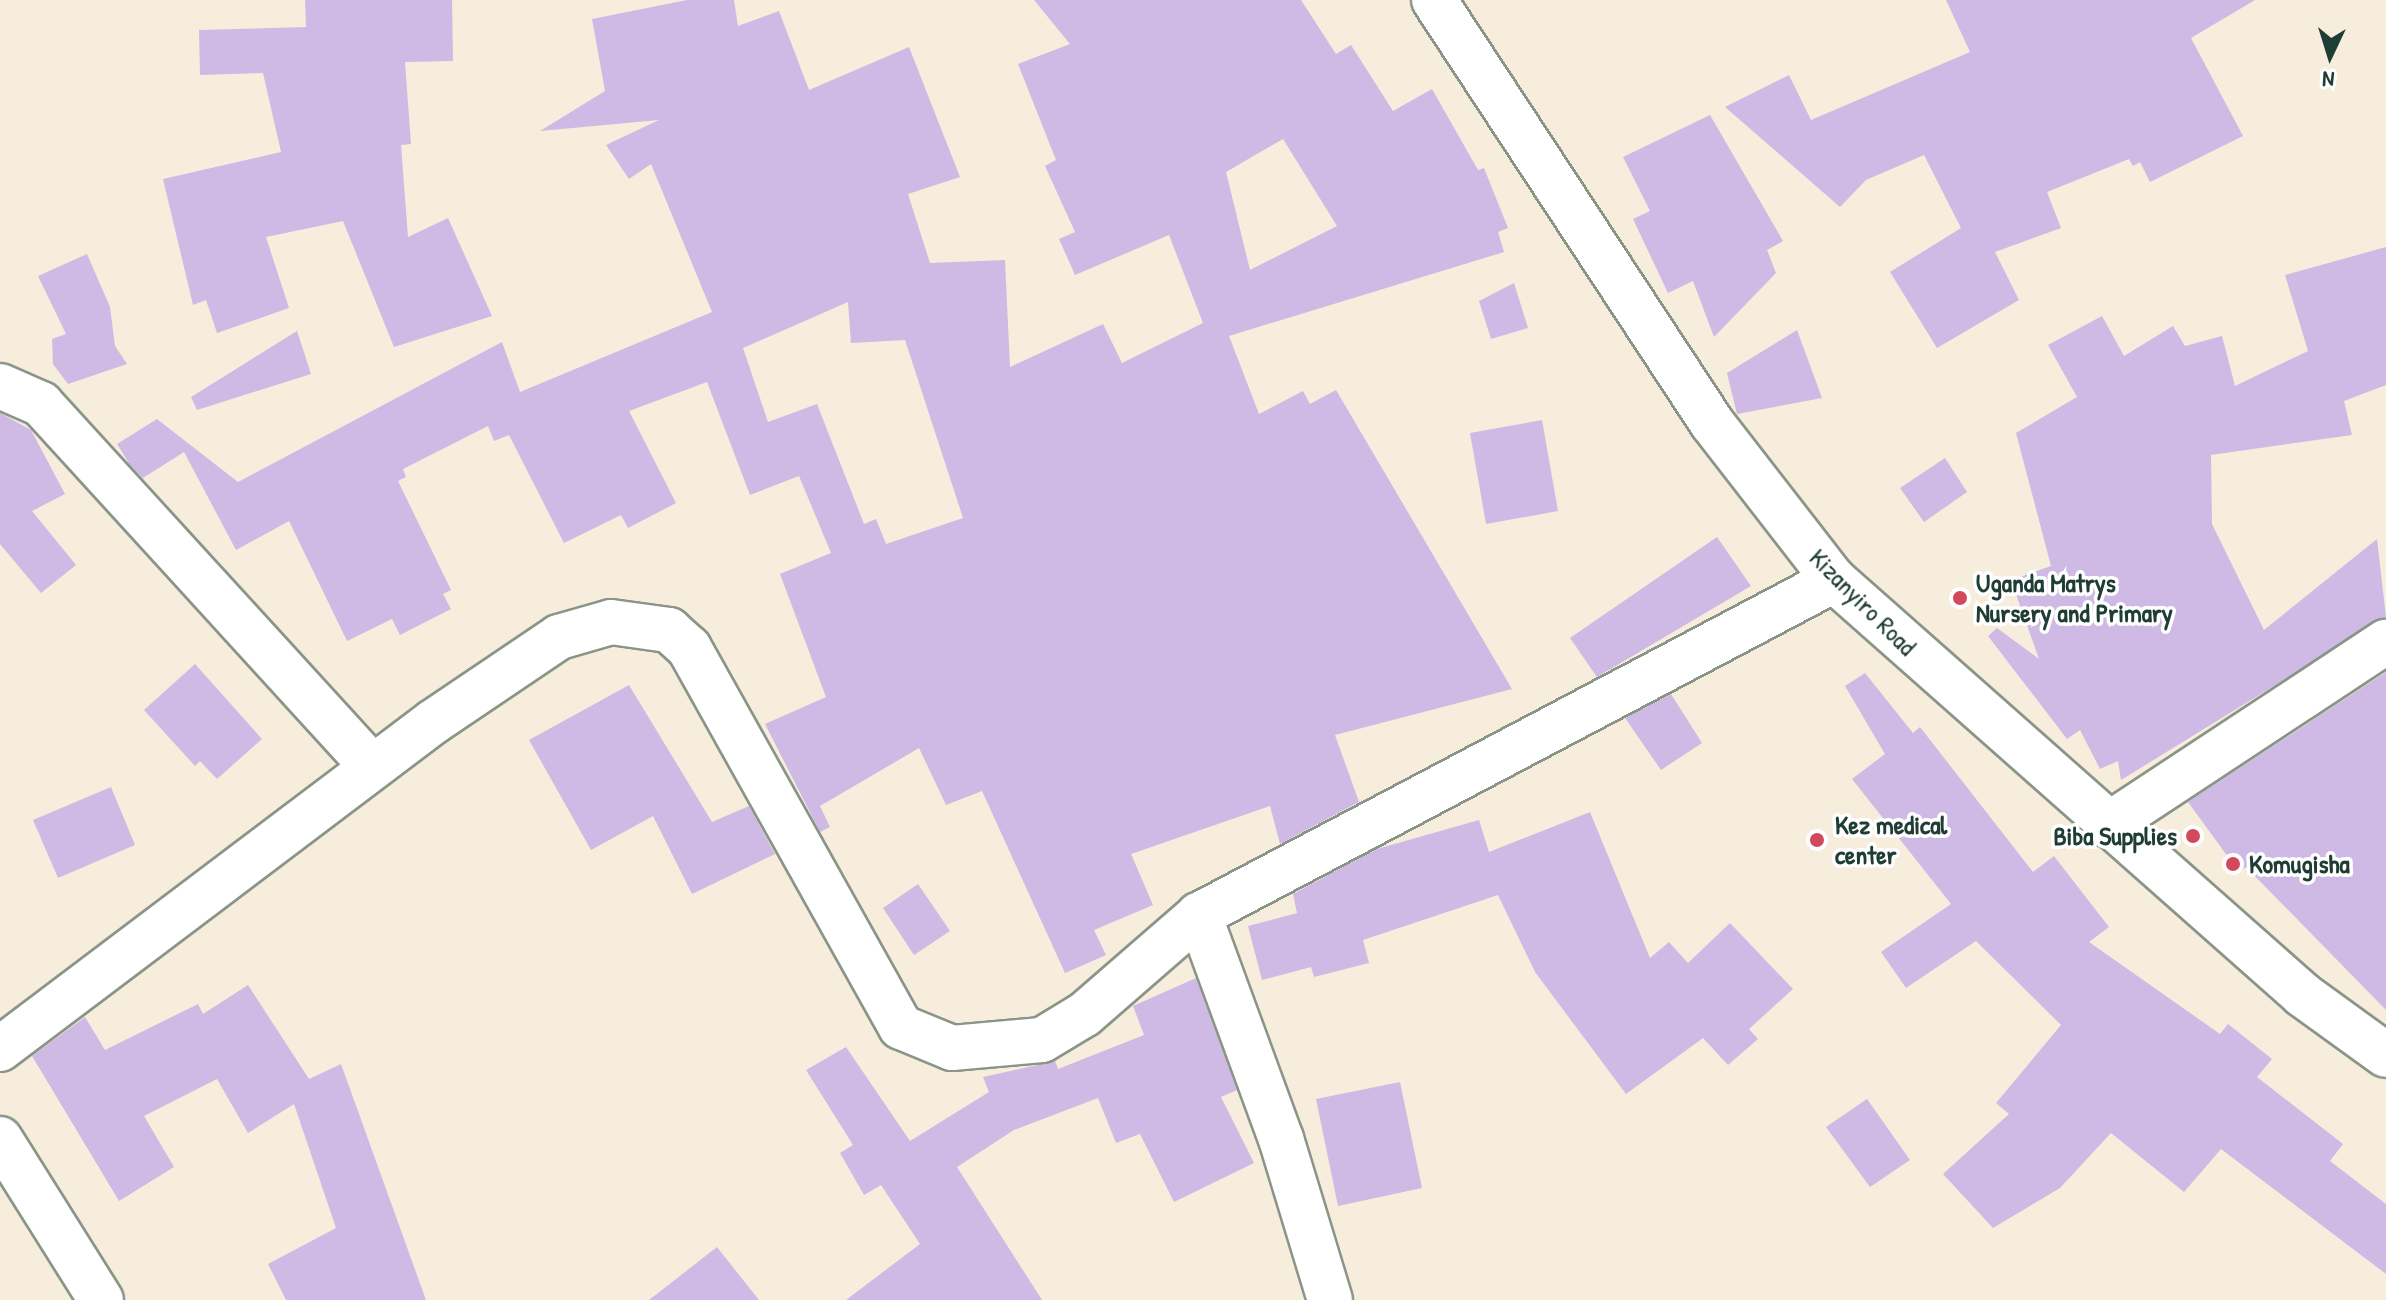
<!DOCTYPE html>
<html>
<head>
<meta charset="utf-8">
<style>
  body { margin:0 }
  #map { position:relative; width:2386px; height:1300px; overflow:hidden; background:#f6eddc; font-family:"Patrick Hand",sans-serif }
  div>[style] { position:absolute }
  .building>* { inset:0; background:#cebae4 }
  .roads { filter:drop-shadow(2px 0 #8a9588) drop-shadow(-2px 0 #8a9588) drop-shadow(0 2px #8a9588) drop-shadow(0 -2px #8a9588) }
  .minor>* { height:44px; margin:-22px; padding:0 22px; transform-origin:22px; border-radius:22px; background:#fff }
  .dots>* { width:22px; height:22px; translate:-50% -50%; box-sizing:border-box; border:4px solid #fff; border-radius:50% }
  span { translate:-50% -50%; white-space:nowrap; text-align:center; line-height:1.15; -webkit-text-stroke:7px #fff; paint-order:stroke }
  .poi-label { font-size:26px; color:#1f3d34; font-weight:700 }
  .left { translate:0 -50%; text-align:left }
  .right { translate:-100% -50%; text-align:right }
  .street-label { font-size:26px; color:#1f3d34 }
  .north { position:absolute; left:2290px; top:16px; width:80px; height:80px; -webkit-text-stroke:6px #fff; paint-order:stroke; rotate:184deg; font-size:22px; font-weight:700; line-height:32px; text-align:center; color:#1f3d34 }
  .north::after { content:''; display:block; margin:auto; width:28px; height:36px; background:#1f3d34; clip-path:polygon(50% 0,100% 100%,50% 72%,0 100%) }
</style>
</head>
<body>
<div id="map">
  <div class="building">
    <i style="clip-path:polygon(305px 0,452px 0,453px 61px,405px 62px,411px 144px,401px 145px,408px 237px,448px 218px,492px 316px,394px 347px,343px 221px,266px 237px,289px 308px,217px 333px,206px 300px,193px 305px,163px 179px,281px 152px,263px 73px,200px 75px,199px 30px,306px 27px)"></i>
    <i style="clip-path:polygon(evenodd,687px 0,734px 0,738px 26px,779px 11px,809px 90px,909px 47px,960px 177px,908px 194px,930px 263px,1005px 260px,1010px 367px,1103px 324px,1122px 363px,1203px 323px,1169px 235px,1075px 275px,1059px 239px,1075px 232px,1045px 166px,1056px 160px,1018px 64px,1070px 44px,1034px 0,1301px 0,1336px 54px,1351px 45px,1393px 111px,1432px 89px,1478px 170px,1484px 168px,1508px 228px,1498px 232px,1504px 252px,1229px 336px,1259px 414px,1303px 391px,1310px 404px,1336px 390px,1512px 689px,1335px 735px,1359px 802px,1280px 844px,1270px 806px,1131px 854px,1153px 905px,1094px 930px,1106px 955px,1065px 973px,982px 791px,946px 805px,919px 748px,820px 806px,830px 827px,820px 832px,765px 724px,826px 697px,780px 574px,831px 553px,799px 476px,750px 495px,707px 382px,629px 411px,676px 503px,628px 528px,621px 515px,564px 543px,509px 435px,494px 441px,488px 426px,403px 469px,406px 477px,398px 481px,451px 590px,443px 594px,451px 609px,400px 635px,392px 619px,347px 641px,289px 521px,236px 550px,184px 452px,143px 478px,130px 465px,117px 444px,157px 419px,238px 482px,502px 342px,520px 392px,712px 312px,651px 164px,629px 179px,606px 145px,659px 120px,540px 131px,605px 91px,592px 19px,687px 0,1283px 139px,1337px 226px,1250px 270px,1226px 172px,1283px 139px,687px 0,848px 302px,851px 343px,905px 340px,963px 518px,886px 544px,876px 519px,864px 524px,817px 404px,768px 422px,743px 348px,848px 302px)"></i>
    <i style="clip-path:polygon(1946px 0,2255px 0,2191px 38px,2243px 136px,2150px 182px,2140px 162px,2133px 166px,2129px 159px,2047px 192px,2061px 228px,1995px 252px,2019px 300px,1937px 348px,1890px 272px,1961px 228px,1924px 155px,1866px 180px,1840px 207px,1725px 107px,1789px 75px,1811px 120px,1970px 52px)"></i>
    <i style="clip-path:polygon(1710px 115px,1783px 241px,1767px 250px,1776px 273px,1714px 337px,1693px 281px,1668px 293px,1633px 219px,1650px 211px,1623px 157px)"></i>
    <i style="clip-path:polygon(2386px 247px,2386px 385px,2344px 401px,2352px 435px,2211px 455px,2212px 524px,2264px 630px,2377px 539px,2386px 617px,2121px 780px,2118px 761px,2100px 769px,2080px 730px,2067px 739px,1988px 636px,1997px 628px,2039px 659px,2011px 580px,2051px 566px,2016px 433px,2077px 397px,2048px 345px,2102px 316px,2124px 356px,2173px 326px,2185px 346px,2222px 336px,2235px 386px,2308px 351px,2285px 275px)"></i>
    <i style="clip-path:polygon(87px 254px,110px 307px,115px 346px,127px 364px,68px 384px,53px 364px,52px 339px,66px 334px,38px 276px)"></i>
    <i style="clip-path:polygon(1514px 283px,1528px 328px,1491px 339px,1479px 301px)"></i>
    <i style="clip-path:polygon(1797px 330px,1822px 398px,1737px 414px,1727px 373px)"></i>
    <i style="clip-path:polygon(297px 331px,311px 374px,197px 410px,191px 397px)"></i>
    <i style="clip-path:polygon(0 413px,31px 430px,65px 494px,32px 511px,76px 565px,41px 593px,0 544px)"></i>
    <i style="clip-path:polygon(1542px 420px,1558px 511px,1486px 524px,1470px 433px)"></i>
    <i style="clip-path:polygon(1945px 458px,1967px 492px,1924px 522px,1900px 488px)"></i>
    <i style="clip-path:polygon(1717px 537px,1751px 586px,1597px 677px,1570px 638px)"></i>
    <i style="clip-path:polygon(195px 664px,262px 739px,217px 779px,200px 761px,195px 766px,144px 710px)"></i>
    <i style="clip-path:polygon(2386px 672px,2386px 1010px,2246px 867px,2239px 872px,2188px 802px)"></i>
    <i style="clip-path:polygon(1865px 673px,1913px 733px,1920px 727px,2033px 872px,2054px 856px,2109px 927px,2089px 942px,2220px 1034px,2228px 1024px,2272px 1059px,2257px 1077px,2343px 1144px,2330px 1161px,2386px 1204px,2386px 1274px,2221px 1149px,2184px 1192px,2111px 1133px,2060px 1188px,1993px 1228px,1943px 1174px,2009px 1114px,1996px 1103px,2061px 1025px,1976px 941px,1906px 988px,1881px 952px,1951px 904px,1852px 779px,1885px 754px,1845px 686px)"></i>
    <i style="clip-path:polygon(629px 685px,712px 822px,749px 806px,775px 854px,692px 894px,653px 816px,591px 850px,529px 740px)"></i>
    <i style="clip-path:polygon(1671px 694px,1702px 743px,1661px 770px,1625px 718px)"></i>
    <i style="clip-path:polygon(111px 787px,135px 845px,58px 878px,33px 820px)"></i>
    <i style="clip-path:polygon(1590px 812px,1650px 958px,1669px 942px,1688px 963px,1730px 923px,1793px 989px,1749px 1029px,1758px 1039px,1728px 1065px,1703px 1038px,1626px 1094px,1535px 972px,1498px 895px,1363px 940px,1369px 963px,1314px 977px,1311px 967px,1262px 980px,1248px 926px,1297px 913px,1293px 894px,1377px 849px,1479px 820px,1489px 852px)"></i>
    <i style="clip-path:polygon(918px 884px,950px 931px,914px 955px,883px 908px)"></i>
    <i style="clip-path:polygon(1196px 978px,1237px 1090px,1221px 1097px,1254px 1163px,1174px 1202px,1140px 1134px,1116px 1143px,1098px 1098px,1014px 1130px,957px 1167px,1042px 1300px,846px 1300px,920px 1244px,881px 1185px,864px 1195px,840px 1153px,853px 1145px,806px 1070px,846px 1047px,910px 1141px,989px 1092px,983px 1077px,1055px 1061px,1058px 1069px,1144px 1035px,1133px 1006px)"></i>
    <i style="clip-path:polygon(248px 985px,309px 1079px,341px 1064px,426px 1300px,286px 1300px,268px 1264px,336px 1228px,294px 1104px,248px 1133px,217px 1079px,144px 1116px,174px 1167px,119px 1201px,32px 1056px,85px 1017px,105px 1050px,198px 1004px,203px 1014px)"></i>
    <i style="clip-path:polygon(1400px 1082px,1422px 1188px,1338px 1206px,1316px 1099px)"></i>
    <i style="clip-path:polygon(1867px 1099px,1910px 1160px,1870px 1187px,1826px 1127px)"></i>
    <i style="clip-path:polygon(717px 1247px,759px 1300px,649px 1300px)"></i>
  </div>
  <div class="roads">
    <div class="minor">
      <i style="left:1434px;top:0;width:506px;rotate:56.69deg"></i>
      <i style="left:1712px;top:423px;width:199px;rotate:52.2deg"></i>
      <i style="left:1834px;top:580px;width:626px;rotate:41.5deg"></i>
      <i style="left:2303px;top:995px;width:102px;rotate:35.9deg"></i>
      <i style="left:0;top:386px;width:45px;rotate:23.7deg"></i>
      <i style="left:41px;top:404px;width:491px;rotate:47.6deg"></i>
      <i style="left:2108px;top:825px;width:333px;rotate:-33.4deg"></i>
      <i style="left:0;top:1049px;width:543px;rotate:-37.06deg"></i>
      <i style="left:433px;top:722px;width:152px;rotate:-34deg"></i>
      <i style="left:559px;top:637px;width:54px;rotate:-16.1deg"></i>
      <i style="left:611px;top:622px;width:59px;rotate:7.9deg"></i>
      <i style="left:669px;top:630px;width:27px;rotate:42deg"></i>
      <i style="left:689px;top:648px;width:434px;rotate:60.8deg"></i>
      <i style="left:901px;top:1027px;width:55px;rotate:22.4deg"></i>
      <i style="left:952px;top:1048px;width:90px;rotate:-5.1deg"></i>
      <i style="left:1042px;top:1040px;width:50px;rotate:-31.2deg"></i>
      <i style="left:1085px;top:1014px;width:151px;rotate:-41deg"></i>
      <i style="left:0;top:1139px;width:190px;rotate:57.9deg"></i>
      <i style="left:1330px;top:1300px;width:168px;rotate:-106.9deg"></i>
      <i style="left:1281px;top:1139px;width:239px;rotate:-110.1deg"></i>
      <i style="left:1199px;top:915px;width:718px;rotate:-27.81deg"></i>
    </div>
  </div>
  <div class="dots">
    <i style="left:1960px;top:598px;background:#d1495b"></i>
    <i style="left:2193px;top:836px;background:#d1495b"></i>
    <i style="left:1817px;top:840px;background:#d1495b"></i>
    <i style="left:2233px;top:864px;background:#d1495b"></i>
  </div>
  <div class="poi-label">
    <span class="left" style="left:1976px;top:598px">Uganda Matrys<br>Nursery and Primary</span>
    <span class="left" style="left:1835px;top:840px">Kez medical<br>center</span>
    <span class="right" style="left:2177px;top:836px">Biba Supplies</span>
    <span class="left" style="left:2249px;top:864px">Komugisha</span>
  </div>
  <div class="street-label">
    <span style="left:1863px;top:602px;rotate:45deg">Kizanyiro Road</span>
  </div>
  <div class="north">N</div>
</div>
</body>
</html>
